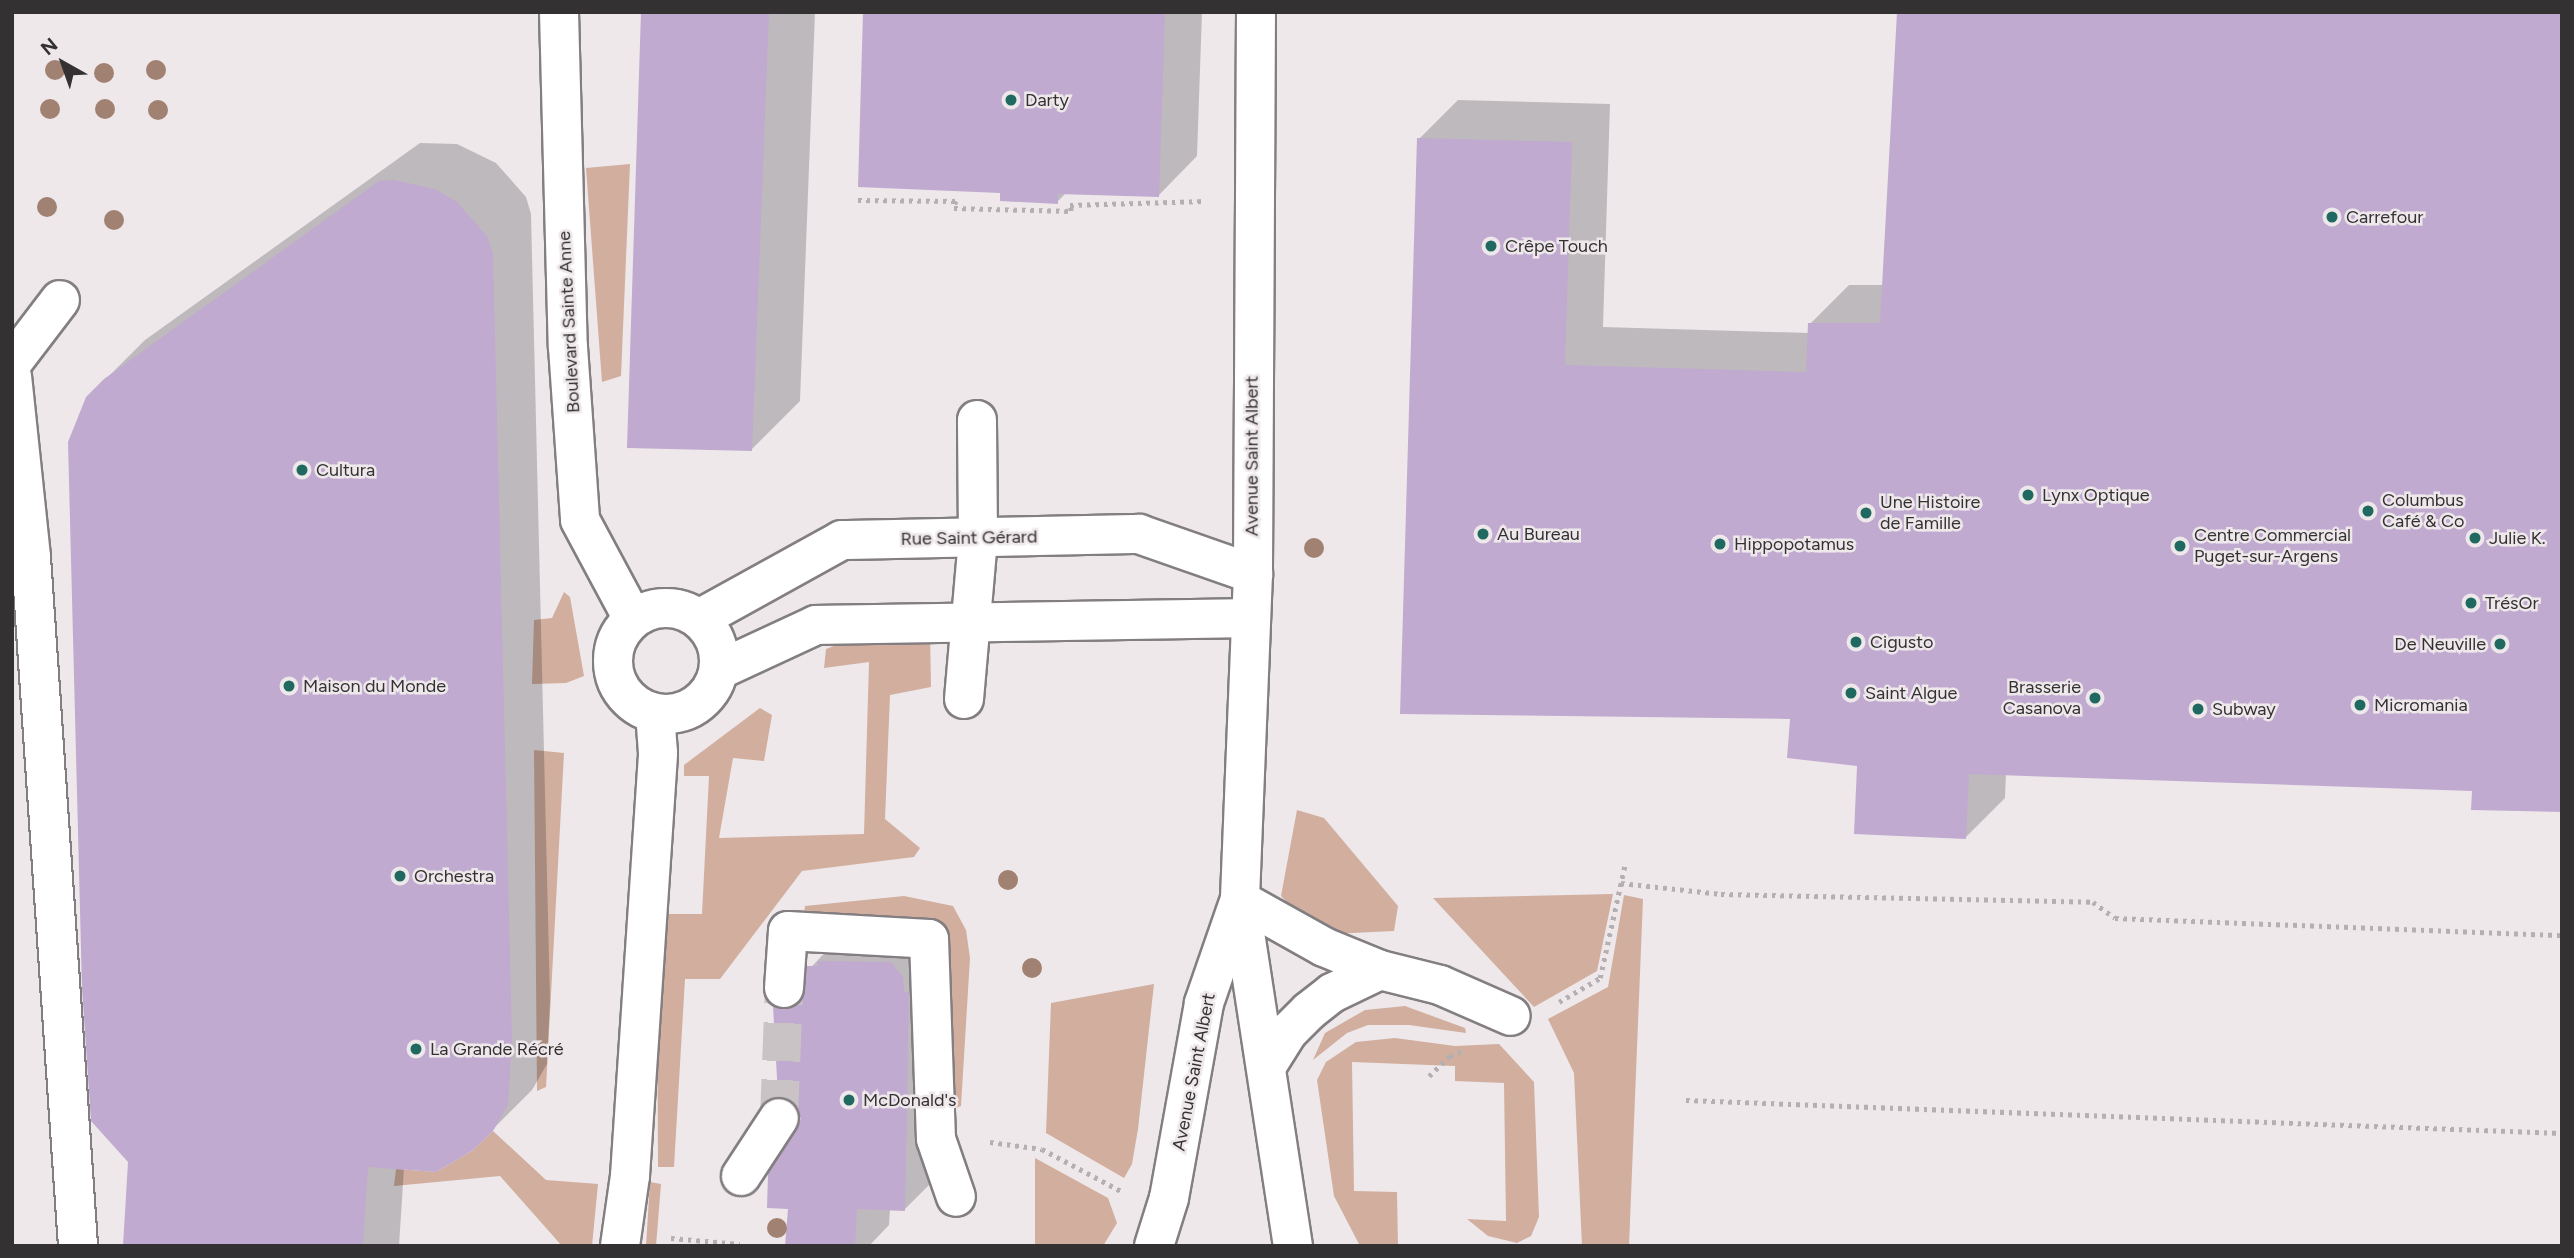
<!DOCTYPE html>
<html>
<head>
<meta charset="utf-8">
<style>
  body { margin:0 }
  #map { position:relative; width:2574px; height:1258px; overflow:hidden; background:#eee8eb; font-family:Figtree,sans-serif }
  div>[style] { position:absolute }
  .green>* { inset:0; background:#d1ae9e }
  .shadow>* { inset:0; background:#0003 }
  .building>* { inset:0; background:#c0aad0 }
  .minor-tunnel>* { height:38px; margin-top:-19px; transform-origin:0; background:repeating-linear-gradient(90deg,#c9c3c6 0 38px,transparent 0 57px) }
  .path>* { height:4.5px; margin-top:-2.25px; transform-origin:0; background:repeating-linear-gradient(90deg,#b4afb2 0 3.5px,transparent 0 8.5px) }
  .roads { filter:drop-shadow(2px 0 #837e81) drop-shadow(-2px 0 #837e81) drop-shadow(0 2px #837e81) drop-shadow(0 -2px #837e81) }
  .minor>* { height:38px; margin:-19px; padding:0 19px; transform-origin:19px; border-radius:19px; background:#fff }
  .minor>.ring { margin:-19px; padding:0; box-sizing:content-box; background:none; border:38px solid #fff; border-radius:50% }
  .trees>* { width:20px; height:20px; margin:-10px; border-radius:50%; background:#a18171 }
  .dots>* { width:19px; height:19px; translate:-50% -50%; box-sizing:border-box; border:4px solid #eee8eb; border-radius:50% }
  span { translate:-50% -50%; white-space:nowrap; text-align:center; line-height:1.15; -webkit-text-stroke:5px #eee8eb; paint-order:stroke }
  .poi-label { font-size:18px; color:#343133 }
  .left { translate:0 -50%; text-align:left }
  .right { translate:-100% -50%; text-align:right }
  .street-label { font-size:18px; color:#343133 }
  .frame { position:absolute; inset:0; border:14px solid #343133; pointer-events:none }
  .north { position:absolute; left:28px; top:28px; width:70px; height:70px; -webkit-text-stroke:5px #eee8eb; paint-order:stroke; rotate:320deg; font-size:19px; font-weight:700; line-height:28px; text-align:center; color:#343133 }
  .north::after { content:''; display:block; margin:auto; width:24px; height:32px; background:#343133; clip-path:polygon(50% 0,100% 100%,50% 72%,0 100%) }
</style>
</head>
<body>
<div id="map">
  <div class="green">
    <i style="clip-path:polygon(630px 164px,621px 376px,602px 382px,586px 168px)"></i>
    <i style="clip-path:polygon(564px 592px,570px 597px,584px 676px,566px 683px,532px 684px,534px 620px,552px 618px)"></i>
    <i style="clip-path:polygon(878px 629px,930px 633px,931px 687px,890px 695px,885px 819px,920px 848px,914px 857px,802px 871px,720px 979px,685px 979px,674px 1167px,658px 1167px,657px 960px,669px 914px,702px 914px,709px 776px,684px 776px,684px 765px,760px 708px,772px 715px,764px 761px,733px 758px,719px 838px,864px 834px,869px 662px,824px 668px,826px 649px)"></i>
    <i style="clip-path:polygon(534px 750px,564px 753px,546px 1087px,537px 1091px)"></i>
    <i style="clip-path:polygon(1297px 810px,1324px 818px,1398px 906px,1394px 931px,1331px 934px,1312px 929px,1281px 896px)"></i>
    <i style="clip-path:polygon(1613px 894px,1597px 971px,1534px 1007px,1433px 898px)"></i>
    <i style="clip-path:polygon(1624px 895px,1643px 899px,1629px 1246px,1582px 1246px,1574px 1073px,1548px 1019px,1608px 987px)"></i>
    <i style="clip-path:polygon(904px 896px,953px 906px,966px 930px,970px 958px,961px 1106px,950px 1110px,943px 944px,803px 919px,805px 906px)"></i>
    <i style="clip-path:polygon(1154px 984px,1138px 1129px,1132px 1164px,1124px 1178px,1046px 1133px,1051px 1003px)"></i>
    <i style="clip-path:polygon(1405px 1006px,1465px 1028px,1466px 1033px,1409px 1025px,1368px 1025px,1347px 1033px,1313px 1060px,1325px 1033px,1365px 1010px)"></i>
    <i style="clip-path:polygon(1395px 1038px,1455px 1046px,1499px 1044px,1534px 1082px,1539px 1217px,1531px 1236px,1517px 1243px,1488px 1236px,1467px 1219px,1506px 1221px,1504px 1083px,1455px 1081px,1455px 1066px,1352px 1062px,1354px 1191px,1397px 1192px,1398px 1246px,1360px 1246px,1334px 1196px,1317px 1080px,1326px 1062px,1356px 1042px)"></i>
    <i style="clip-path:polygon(493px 1131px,546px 1180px,598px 1184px,592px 1246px,562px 1246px,500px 1176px,394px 1186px,396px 1169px,436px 1172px,472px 1151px)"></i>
    <i style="clip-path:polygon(1035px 1158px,1108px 1198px,1117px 1223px,1103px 1246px,1035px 1246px)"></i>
    <i style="clip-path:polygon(650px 1182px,661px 1184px,656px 1246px,646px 1246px)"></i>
  </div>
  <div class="shadow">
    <i style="clip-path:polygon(643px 12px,815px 12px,800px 401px,751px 450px)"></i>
    <i style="clip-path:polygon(865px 12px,1202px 12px,1197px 156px,1158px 196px,1066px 193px,1057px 202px,1002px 191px)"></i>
    <i style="clip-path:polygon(1458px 100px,1610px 104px,1603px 327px,1809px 333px,1810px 324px,1849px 285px,1884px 285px,2473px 789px,2006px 773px,2005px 798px,1966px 837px,1791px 717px,1419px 139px)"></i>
    <i style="clip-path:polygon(420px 143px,457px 144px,496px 163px,526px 197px,531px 214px,550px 1000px,547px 1064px,532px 1090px,492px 1130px,404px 1168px,399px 1246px,125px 1246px,130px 1161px,105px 380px,145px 340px)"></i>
    <i style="clip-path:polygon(926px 927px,940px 1174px,905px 1209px,890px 1208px,889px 1225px,869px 1246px,787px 1246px,803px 1119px,774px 1007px,845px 931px)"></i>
  </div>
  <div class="building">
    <i style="clip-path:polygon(641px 12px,769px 12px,752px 451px,627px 448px)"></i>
    <i style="clip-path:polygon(863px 12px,1165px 12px,1159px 197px,1058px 194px,1058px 204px,1000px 201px,1000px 193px,858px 187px)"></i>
    <i style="clip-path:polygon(1897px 12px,2562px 12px,2562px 812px,2471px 810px,2472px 791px,1969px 774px,1966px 839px,1854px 834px,1857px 766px,1787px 758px,1790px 719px,1400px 714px,1417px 138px,1572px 142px,1565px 365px,1806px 372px,1808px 323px,1880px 323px)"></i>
    <i style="clip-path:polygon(394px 180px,435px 189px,457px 202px,487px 236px,493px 254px,512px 1040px,508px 1105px,493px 1131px,472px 1151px,436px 1172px,368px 1167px,363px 1246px,123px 1246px,128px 1162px,91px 1121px,82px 988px,68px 442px,86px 397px,104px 379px,379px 181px)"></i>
    <i style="clip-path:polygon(818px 961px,891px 962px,903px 977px,904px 992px,909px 992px,905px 1211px,857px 1209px,855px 1246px,785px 1246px,788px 1209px,767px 1208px,768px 1174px,801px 1119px,792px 1100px,778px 1097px,773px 1006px,793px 1008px,802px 1001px,807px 966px,818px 966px)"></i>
  </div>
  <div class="minor-tunnel">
    <i style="left:779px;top:1118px;width:130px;rotate:-87.8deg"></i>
  </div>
  <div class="path">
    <i style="left:858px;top:200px;width:98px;rotate:0.6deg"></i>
    <i style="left:956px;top:201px;width:7px;rotate:106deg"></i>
    <i style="left:954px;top:208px;width:117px;rotate:1.5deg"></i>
    <i style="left:1071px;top:211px;width:6px;rotate:-99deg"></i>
    <i style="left:1070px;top:205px;width:135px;rotate:-1.7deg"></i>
    <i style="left:1621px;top:883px;width:101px;rotate:6.3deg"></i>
    <i style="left:1721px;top:894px;width:372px;rotate:1.2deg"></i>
    <i style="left:2093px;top:902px;width:27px;rotate:36deg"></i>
    <i style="left:2115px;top:918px;width:447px;rotate:2.2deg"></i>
    <i style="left:1559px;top:1002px;width:48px;rotate:-30.3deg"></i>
    <i style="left:1600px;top:978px;width:117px;rotate:-77.6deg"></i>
    <i style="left:1429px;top:1076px;width:29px;rotate:-44deg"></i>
    <i style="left:1450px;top:1056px;width:15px;rotate:-23deg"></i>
    <i style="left:1686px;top:1100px;width:877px;rotate:2.16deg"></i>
    <i style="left:990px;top:1142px;width:52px;rotate:7.7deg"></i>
    <i style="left:1042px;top:1149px;width:89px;rotate:28deg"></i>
    <i style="left:671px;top:1238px;width:69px;rotate:5deg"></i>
  </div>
  <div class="roads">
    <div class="minor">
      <i style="left:559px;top:12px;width:335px;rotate:88.5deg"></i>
      <i style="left:568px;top:347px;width:173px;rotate:86deg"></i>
      <i style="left:580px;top:520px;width:112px;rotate:61.8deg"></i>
      <i style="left:1256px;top:12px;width:562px;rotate:90.31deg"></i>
      <i style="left:1253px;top:574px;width:326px;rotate:92.3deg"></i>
      <i style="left:1240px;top:900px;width:350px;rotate:81.3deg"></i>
      <i style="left:12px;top:363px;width:79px;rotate:-52.7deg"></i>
      <i style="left:12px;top:376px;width:183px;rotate:84deg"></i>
      <i style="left:31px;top:558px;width:690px;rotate:86.09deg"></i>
      <i class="ring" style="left:613px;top:608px;width:68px;height:68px"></i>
      <i style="left:699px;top:619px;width:163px;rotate:-28.9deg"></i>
      <i style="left:842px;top:540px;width:297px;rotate:-1.2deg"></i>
      <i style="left:1139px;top:534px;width:121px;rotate:19.3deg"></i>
      <i style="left:719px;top:670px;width:107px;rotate:-24.9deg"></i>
      <i style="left:816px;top:625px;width:435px;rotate:-0.9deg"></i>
      <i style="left:964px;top:699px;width:162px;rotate:-85deg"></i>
      <i style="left:978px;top:538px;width:118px;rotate:-90.5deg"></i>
      <i style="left:1240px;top:900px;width:96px;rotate:29.2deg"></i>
      <i style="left:1324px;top:947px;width:61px;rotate:22.3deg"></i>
      <i style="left:1380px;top:970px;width:62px;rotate:14deg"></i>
      <i style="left:1440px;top:985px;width:77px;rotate:23.6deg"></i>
      <i style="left:784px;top:988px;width:57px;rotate:-86deg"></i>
      <i style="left:788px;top:931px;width:141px;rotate:3.2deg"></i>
      <i style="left:929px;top:939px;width:200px;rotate:88deg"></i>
      <i style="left:936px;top:1139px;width:61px;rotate:71deg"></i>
      <i style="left:1268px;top:1064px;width:39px;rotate:-58deg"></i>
      <i style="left:1289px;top:1031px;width:28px;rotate:-45deg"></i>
      <i style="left:1309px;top:1011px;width:29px;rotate:-38deg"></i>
      <i style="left:1332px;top:993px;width:53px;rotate:-25.6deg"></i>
      <i style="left:741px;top:1176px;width:69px;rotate:-56.8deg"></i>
      <i style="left:620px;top:1246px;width:71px;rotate:-81.9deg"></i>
      <i style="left:630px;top:1176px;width:424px;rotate:-86.2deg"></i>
      <i style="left:658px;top:753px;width:40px;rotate:-94.3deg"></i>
      <i style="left:1154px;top:1246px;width:50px;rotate:-72.6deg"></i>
      <i style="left:1169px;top:1198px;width:198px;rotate:-79.8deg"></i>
      <i style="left:1204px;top:1003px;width:104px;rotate:-70.9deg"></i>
    </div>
  </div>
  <div class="trees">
    <i style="left:55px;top:70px"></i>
    <i style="left:156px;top:70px"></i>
    <i style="left:104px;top:73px"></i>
    <i style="left:50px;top:109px"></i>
    <i style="left:105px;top:109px"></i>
    <i style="left:158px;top:110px"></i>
    <i style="left:47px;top:207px"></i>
    <i style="left:114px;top:220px"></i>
    <i style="left:1314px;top:548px"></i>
    <i style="left:1008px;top:880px"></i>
    <i style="left:1032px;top:968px"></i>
    <i style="left:777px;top:1228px"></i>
  </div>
  <div class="dots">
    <i style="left:1011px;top:100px;background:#206960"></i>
    <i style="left:2332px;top:217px;background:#206960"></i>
    <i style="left:1491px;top:246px;background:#206960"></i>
    <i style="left:302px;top:470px;background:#206960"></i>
    <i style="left:2028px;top:495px;background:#206960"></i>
    <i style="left:2368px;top:511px;background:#206960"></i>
    <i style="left:1866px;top:513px;background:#206960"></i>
    <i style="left:1483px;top:534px;background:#206960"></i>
    <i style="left:2475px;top:538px;background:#206960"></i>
    <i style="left:1720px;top:544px;background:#206960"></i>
    <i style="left:2180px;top:546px;background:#206960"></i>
    <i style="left:2471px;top:603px;background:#206960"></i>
    <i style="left:1856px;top:642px;background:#206960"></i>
    <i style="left:2500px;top:644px;background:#206960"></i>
    <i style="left:289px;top:686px;background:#206960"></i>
    <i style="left:1851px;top:693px;background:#206960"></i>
    <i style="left:2095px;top:698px;background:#206960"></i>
    <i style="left:2360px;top:705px;background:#206960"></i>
    <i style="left:2198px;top:709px;background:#206960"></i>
    <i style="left:400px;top:876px;background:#206960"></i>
    <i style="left:416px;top:1049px;background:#206960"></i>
    <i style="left:849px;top:1100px;background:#206960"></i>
  </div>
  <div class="poi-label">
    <span class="left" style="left:1025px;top:100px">Darty</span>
    <span class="left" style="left:2346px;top:217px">Carrefour</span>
    <span class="left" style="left:1505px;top:246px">Crêpe Touch</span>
    <span class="left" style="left:316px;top:470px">Cultura</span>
    <span class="left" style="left:2042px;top:495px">Lynx Optique</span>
    <span class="left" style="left:2382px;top:511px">Columbus<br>Café &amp; Co</span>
    <span class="left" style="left:1880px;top:513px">Une Histoire<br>de Famille</span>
    <span class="left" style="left:1497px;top:534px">Au Bureau</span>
    <span class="left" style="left:2194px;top:546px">Centre Commercial<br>Puget-sur-Argens</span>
    <span class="left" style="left:2489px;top:538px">Julie K.</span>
    <span class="left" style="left:1734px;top:544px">Hippopotamus</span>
    <span class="left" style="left:2485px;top:603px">TrésOr</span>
    <span class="left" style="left:1870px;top:642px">Cigusto</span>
    <span class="right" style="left:2486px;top:644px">De Neuville</span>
    <span class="left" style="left:303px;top:686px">Maison du Monde</span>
    <span class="right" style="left:2081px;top:698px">Brasserie<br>Casanova</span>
    <span class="left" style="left:1865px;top:693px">Saint Algue</span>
    <span class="left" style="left:2374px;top:705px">Micromania</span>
    <span class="left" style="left:2212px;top:709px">Subway</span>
    <span class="left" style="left:414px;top:876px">Orchestra</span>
    <span class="left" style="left:430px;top:1049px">La Grande Récré</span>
    <span class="left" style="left:863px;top:1100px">McDonald's</span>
  </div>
  <div class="street-label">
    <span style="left:569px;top:322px;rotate:-93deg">Boulevard Sainte Anne</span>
    <span style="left:1252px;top:456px;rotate:-90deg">Avenue Saint Albert</span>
    <span style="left:969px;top:538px;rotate:-1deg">Rue Saint Gérard</span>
    <span style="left:1194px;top:1072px;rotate:-79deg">Avenue Saint Albert</span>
  </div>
  <div class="frame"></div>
  <div class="north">N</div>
</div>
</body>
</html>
